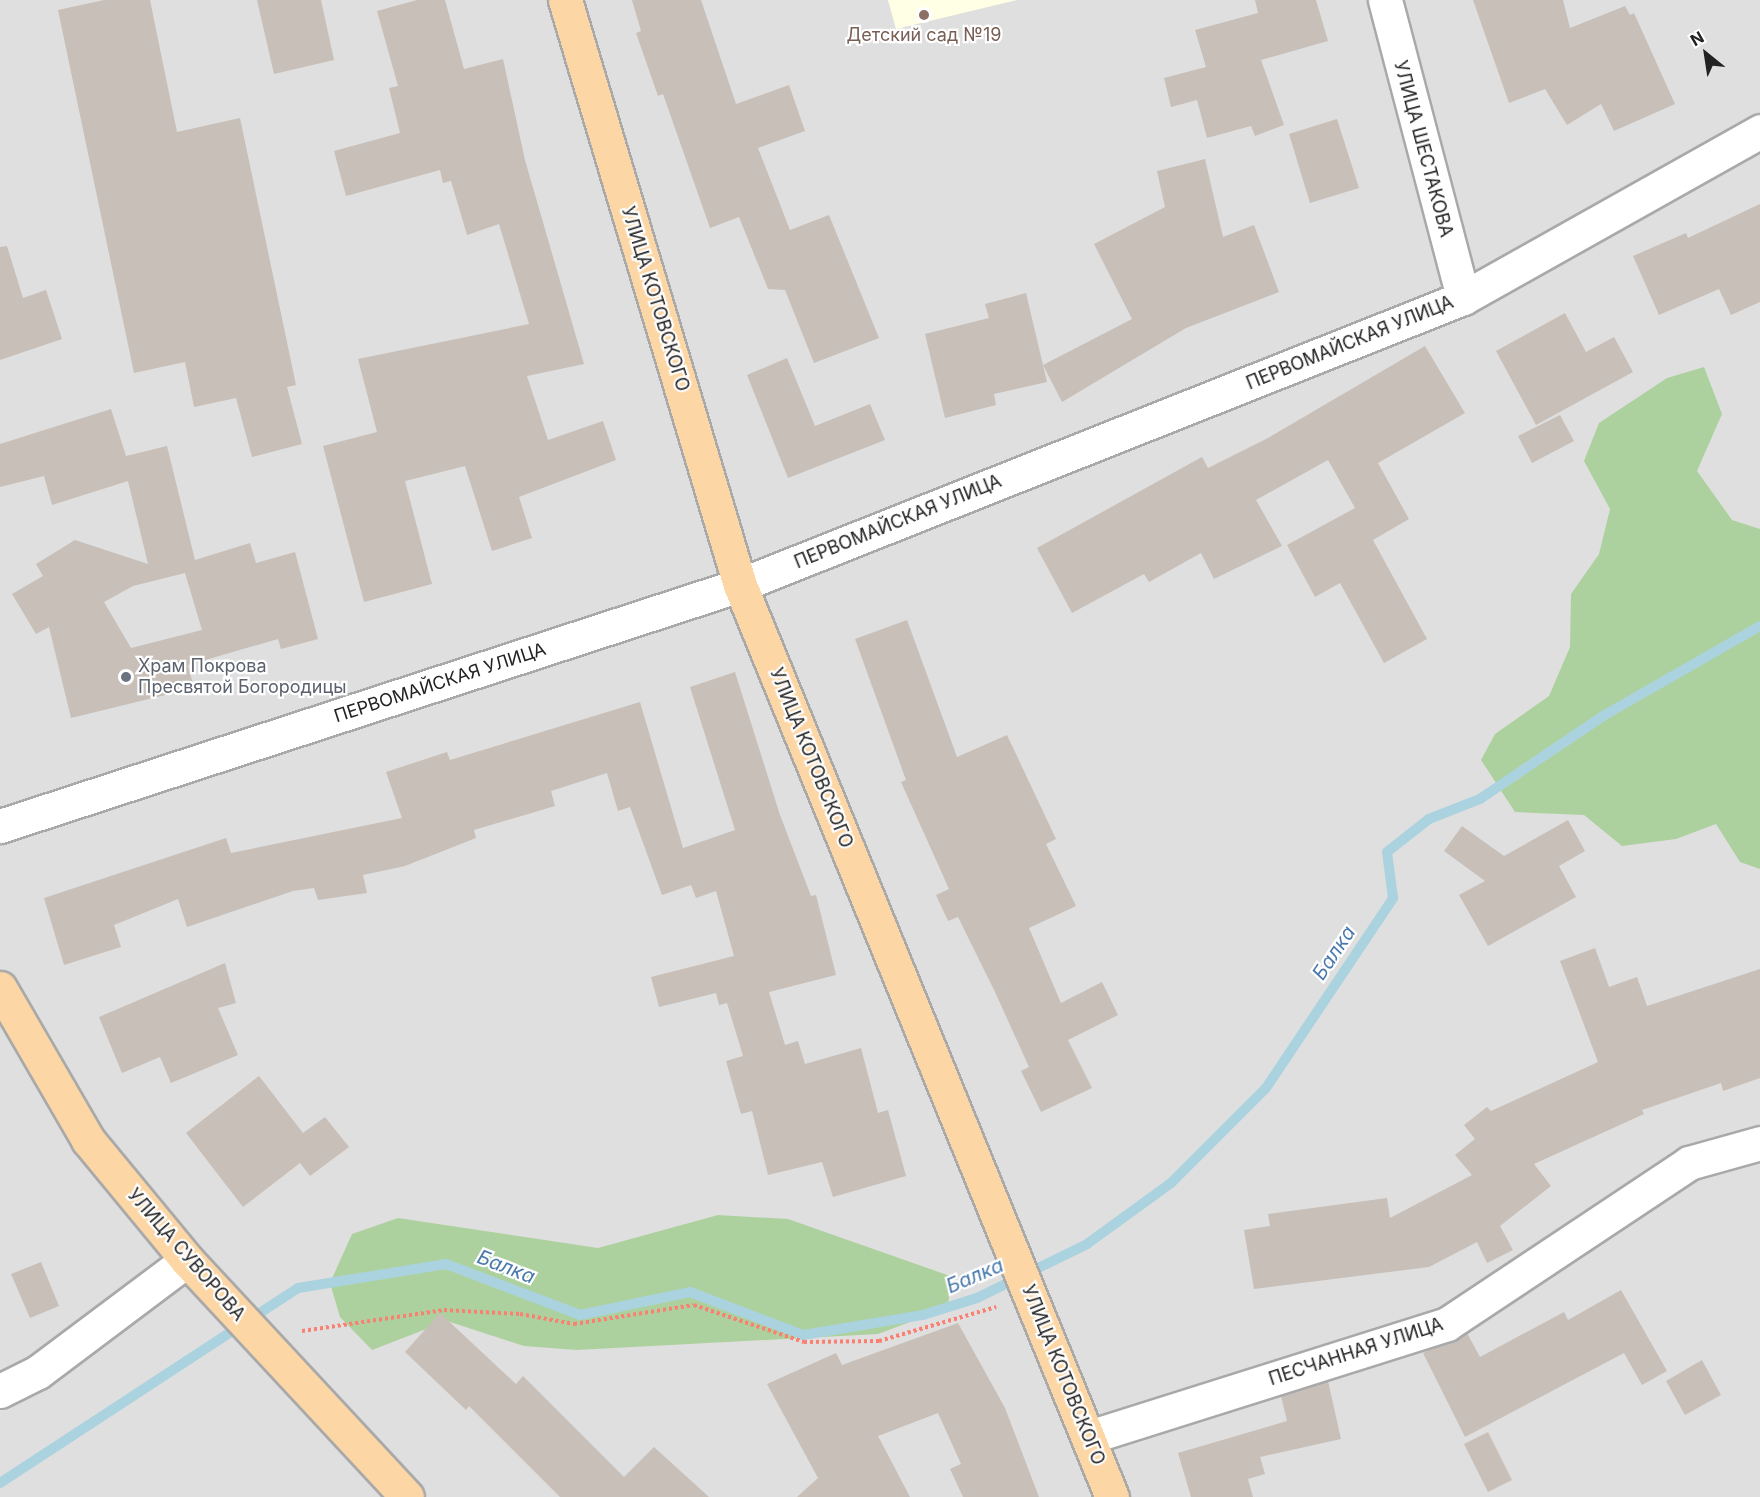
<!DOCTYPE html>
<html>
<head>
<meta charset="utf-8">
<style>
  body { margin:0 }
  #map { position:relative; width:1760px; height:1497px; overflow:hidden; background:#f2efe9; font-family:Inter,sans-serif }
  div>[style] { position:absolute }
  .residential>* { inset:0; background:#e0dfdf }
  .education>* { inset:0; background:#ffffe5 }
  .forest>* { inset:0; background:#add19e }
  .stream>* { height:10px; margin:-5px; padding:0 5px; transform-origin:5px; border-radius:5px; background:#aad3df }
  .building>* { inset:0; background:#c7bfb8 }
  .path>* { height:4px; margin-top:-2px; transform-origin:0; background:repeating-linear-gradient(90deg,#fa8072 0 3px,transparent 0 6px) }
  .roads { filter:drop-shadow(2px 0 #a9a9a9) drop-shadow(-2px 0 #a9a9a9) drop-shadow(0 2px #a9a9a9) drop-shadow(0 -2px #a9a9a9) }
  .street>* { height:33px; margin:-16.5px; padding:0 16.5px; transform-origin:16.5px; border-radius:16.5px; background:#fff }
  .primary>* { height:33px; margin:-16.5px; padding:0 16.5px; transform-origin:16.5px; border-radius:16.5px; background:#fcd6a4 }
  .dots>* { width:16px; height:16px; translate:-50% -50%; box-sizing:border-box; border:3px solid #fff; border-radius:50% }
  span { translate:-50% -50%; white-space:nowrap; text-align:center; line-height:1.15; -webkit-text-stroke:4.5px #fff; paint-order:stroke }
  .education-label { font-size:18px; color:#785e54 }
  .street-label { font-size:18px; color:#222 }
  .worship-label { font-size:18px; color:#5b616d }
  .left { translate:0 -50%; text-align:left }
  .water-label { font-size:20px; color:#4a7aab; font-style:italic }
  .north { position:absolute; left:1676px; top:24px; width:60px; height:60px; -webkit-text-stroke:4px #fff; paint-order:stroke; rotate:330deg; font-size:16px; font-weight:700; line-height:24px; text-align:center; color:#222 }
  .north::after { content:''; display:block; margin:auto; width:21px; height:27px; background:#222; clip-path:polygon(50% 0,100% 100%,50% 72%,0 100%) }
</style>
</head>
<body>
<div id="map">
  <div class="residential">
    <i style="clip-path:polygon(0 0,1760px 0,1760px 1497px,0 1497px)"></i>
  </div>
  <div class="education">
    <i style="clip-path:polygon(888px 0,1017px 0,896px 29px)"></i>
  </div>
  <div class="forest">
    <i style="clip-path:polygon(1704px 367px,1722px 414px,1697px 471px,1732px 520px,1760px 529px,1760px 869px,1740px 862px,1716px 824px,1676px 839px,1622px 846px,1584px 815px,1515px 812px,1481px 760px,1495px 734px,1549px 696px,1570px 647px,1571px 594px,1599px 554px,1610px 509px,1584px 461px,1599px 423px,1667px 378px)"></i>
    <i style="clip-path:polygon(718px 1215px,788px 1219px,953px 1277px,947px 1308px,878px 1334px,577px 1350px,524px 1346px,447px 1321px,372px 1350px,340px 1317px,330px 1283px,352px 1234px,398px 1218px,598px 1248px)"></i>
  </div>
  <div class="stream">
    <i style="left:0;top:1483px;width:356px;rotate:-33.2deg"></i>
    <i style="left:298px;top:1288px;width:150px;rotate:-9.2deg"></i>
    <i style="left:446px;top:1264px;width:143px;rotate:20.8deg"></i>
    <i style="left:580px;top:1315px;width:112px;rotate:-11.8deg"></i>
    <i style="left:690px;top:1292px;width:121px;rotate:20.8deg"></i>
    <i style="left:803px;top:1335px;width:122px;rotate:-9.5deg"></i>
    <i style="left:923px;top:1315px;width:57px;rotate:-17.5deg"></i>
    <i style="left:977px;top:1298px;width:123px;rotate:-26.1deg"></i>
    <i style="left:1087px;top:1244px;width:104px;rotate:-36deg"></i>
    <i style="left:1171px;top:1183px;width:134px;rotate:-45deg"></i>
    <i style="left:1266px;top:1088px;width:229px;rotate:-56.2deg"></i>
    <i style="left:1393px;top:898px;width:46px;rotate:-97.4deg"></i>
    <i style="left:1387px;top:852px;width:53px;rotate:-38.2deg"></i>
    <i style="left:1429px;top:819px;width:55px;rotate:-21.4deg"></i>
    <i style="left:1480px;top:799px;width:148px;rotate:-34deg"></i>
    <i style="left:1603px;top:716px;width:181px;rotate:-29.8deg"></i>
  </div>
  <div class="building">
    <i style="clip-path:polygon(104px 0,150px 0,177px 132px,240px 118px,296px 385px,287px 387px,302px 444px,252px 457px,236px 398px,194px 407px,185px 362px,134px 373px,58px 10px)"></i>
    <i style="clip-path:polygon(257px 0,321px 0,334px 60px,274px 74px)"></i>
    <i style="clip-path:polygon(417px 0,445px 0,464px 69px,503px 59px,525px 160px,584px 364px,527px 376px,548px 440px,603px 421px,616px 460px,519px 497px,532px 538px,492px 551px,465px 466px,405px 481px,432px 584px,364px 602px,323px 446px,377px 432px,358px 359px,529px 324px,499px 224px,467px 235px,451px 181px,443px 183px,440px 170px,346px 196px,334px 151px,400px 133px,389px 88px,398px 86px,377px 11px)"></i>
    <i style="clip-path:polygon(632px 0,701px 0,736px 104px,789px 85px,805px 131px,758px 148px,790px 230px,829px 215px,879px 338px,814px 363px,785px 290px,768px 289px,739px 217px,710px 228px,663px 94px,658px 96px,636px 33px,641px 31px)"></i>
    <i style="clip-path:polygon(1255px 0,1316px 0,1328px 41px,1261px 60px,1284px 125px,1255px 136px,1251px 126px,1207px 138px,1197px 100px,1171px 107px,1164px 78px,1206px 67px,1195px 30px,1258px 13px)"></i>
    <i style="clip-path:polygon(1473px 0,1563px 0,1570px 28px,1625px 6px,1630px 15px,1634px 13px,1675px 104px,1614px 131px,1601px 104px,1567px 125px,1545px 89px,1509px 103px)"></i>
    <i style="clip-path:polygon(1337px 119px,1359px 188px,1310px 203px,1289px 134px)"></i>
    <i style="clip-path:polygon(1205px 159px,1223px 237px,1254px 225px,1279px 292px,1186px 328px,1062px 402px,1043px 365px,1132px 319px,1094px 244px,1165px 207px,1157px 171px)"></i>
    <i style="clip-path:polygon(1760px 204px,1760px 302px,1731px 315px,1719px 289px,1659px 315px,1633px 256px,1686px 233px,1688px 238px)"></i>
    <i style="clip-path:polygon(7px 246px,23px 298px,46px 290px,62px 339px,0 360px,0 247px)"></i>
    <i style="clip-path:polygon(1026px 293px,1047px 382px,994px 394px,996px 405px,945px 418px,925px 334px,989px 318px,985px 304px)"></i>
    <i style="clip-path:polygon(1565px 313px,1586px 352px,1614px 337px,1633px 372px,1536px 425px,1496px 351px)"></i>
    <i style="clip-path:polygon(1425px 346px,1465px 413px,1378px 463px,1409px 519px,1373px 540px,1427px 639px,1384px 663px,1340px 583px,1315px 597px,1287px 545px,1355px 508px,1328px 460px,1256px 500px,1282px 546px,1214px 579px,1201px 553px,1149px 582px,1144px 574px,1072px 613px,1037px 548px,1202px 457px,1208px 468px,1268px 438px)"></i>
    <i style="clip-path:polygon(787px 358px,815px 426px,870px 404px,885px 440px,788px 478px,747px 375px)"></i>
    <i style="clip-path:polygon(evenodd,111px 409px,126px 456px,167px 446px,195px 560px,250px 543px,256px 563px,295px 552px,318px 639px,281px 649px,278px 639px,188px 665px,194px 688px,71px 718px,49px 627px,36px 634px,12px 594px,43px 576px,36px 564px,75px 540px,148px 564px,128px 481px,52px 505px,44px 476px,0 487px,0 444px,111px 409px,185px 573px,202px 630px,131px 648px,104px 602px,133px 586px,185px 573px)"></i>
    <i style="clip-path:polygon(1560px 415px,1574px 441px,1532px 463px,1518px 436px)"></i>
    <i style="clip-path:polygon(907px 620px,957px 757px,1007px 735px,1056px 839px,1046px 844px,1076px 906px,1029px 928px,1061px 1003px,1102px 982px,1118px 1015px,1068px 1040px,1092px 1088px,1041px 1112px,1021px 1071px,1029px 1067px,995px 992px,958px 917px,948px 921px,936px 895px,949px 889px,901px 782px,906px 780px,855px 639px)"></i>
    <i style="clip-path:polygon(735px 672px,780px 815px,811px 896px,816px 895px,836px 975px,769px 992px,785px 1045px,798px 1041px,805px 1064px,861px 1048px,878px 1113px,888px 1110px,906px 1176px,833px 1197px,822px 1162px,768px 1175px,752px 1111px,741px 1114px,726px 1061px,743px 1056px,727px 1003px,719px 1005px,716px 993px,659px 1007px,651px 977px,734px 956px,716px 891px,696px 898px,691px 885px,662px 895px,630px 807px,618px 811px,607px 773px,551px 791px,555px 806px,474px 830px,476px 838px,405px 866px,363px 875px,367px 893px,318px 900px,314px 888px,293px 891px,187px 927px,178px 899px,114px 925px,121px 947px,64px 965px,44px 898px,226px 838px,231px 853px,402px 818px,386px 772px,447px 752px,450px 760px,640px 702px,683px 848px,735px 830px,690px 687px)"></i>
    <i style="clip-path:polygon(1568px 820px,1585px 851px,1559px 866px,1576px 897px,1488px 946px,1459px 895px,1485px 881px,1444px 851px,1462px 826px,1504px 856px)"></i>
    <i style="clip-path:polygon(1595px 948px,1609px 987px,1637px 977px,1647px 1006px,1760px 969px,1760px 1078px,1723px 1091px,1721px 1083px,1642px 1110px,1644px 1114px,1534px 1164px,1551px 1186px,1500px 1226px,1513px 1250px,1487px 1263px,1477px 1242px,1429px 1267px,1254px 1289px,1244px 1230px,1270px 1226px,1268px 1214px,1387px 1198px,1390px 1218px,1472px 1175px,1455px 1155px,1475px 1139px,1464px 1125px,1487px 1107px,1491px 1111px,1598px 1062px,1560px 961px)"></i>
    <i style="clip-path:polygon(225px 963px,236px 1003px,218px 1008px,238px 1055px,171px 1083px,160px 1057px,122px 1073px,99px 1017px)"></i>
    <i style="clip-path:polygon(259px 1076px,303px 1133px,325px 1117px,349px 1147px,310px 1176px,300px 1163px,243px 1207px,186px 1133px)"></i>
    <i style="clip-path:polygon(41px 1262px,59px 1306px,30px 1318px,11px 1274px)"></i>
    <i style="clip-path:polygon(1621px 1290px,1667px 1371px,1642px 1385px,1624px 1353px,1465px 1437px,1423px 1353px,1467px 1333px,1480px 1357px,1564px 1312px,1568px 1320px)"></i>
    <i style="clip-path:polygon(440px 1313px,516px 1384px,523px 1376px,624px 1477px,654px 1447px,709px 1497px,560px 1497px,469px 1406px,466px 1410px,405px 1352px)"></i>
    <i style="clip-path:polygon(958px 1323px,1005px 1408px,1039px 1497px,963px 1497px,950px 1469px,961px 1464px,938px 1413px,878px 1436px,910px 1497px,797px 1497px,818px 1478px,767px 1384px,836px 1353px,842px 1365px)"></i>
    <i style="clip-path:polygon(1702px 1360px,1721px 1395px,1685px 1415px,1666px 1381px)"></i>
    <i style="clip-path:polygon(1328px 1381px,1341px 1439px,1260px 1457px,1265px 1474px,1248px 1479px,1253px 1497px,1191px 1497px,1178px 1453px,1287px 1421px,1281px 1396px)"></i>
    <i style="clip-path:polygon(1488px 1432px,1512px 1480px,1488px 1492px,1464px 1444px)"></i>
  </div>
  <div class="path">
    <i style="left:302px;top:1331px;width:144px;rotate:-8.4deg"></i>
    <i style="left:444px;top:1310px;width:76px;rotate:3deg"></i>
    <i style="left:520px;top:1314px;width:55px;rotate:10.5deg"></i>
    <i style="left:574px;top:1324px;width:121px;rotate:-9deg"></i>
    <i style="left:694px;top:1305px;width:116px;rotate:18.6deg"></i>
    <i style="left:804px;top:1342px;width:75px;rotate:-0.8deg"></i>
    <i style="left:879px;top:1341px;width:122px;rotate:-16.2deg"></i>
  </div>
  <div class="roads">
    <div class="street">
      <i style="left:1385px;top:0;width:308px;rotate:75.3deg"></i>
      <i style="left:0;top:826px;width:778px;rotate:-18.04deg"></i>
      <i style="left:740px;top:585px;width:778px;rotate:-21.65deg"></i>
      <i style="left:1463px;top:298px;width:341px;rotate:-29.3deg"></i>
      <i style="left:0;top:1391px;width:42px;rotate:-26.6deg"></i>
      <i style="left:38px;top:1372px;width:186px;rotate:-36.9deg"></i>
      <i style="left:1089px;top:1437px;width:375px;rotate:-17.5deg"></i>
      <i style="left:1447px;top:1324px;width:291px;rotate:-33.6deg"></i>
      <i style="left:1689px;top:1163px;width:74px;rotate:-15.7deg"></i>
    </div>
    <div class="primary">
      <i style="left:565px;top:0;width:611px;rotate:73.35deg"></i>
      <i style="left:740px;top:585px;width:985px;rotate:67.81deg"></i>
      <i style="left:0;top:988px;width:176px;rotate:59.9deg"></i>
      <i style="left:88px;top:1140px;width:156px;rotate:50.5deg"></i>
      <i style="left:187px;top:1260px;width:323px;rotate:47.1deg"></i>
    </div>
  </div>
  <div class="dots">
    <i style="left:924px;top:15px;background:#8d6e63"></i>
    <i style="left:126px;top:677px;background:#6b7280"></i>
  </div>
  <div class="education-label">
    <span style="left:924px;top:35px">Детский сад №19</span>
  </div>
  <div class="street-label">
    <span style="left:1423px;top:149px;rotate:75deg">УЛИЦА ШЕСТАКОВА</span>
    <span style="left:655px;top:299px;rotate:73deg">УЛИЦА КОТОВСКОГО</span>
    <span style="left:1350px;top:343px;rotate:-22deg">ПЕРВОМАЙСКАЯ УЛИЦА</span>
    <span style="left:898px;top:522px;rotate:-22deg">ПЕРВОМАЙСКАЯ УЛИЦА</span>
    <span style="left:440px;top:683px;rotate:-18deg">ПЕРВОМАЙСКАЯ УЛИЦА</span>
    <span style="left:811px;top:758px;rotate:68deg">УЛИЦА КОТОВСКОГО</span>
    <span style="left:186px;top:1255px;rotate:49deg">УЛИЦА СУВОРОВА</span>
    <span style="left:1356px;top:1352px;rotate:-18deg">ПЕСЧАННАЯ УЛИЦА</span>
    <span style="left:1063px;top:1375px;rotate:68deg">УЛИЦА КОТОВСКОГО</span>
  </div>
  <div class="worship-label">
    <span class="left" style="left:138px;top:677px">Храм Покрова<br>Пресвятой Богородицы</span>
  </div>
  <div class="water-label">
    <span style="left:1334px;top:953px;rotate:-56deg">Балка</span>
    <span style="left:506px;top:1267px;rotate:21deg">Балка</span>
    <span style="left:975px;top:1276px;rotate:-23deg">Балка</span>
  </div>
  <div class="north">N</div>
</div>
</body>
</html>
